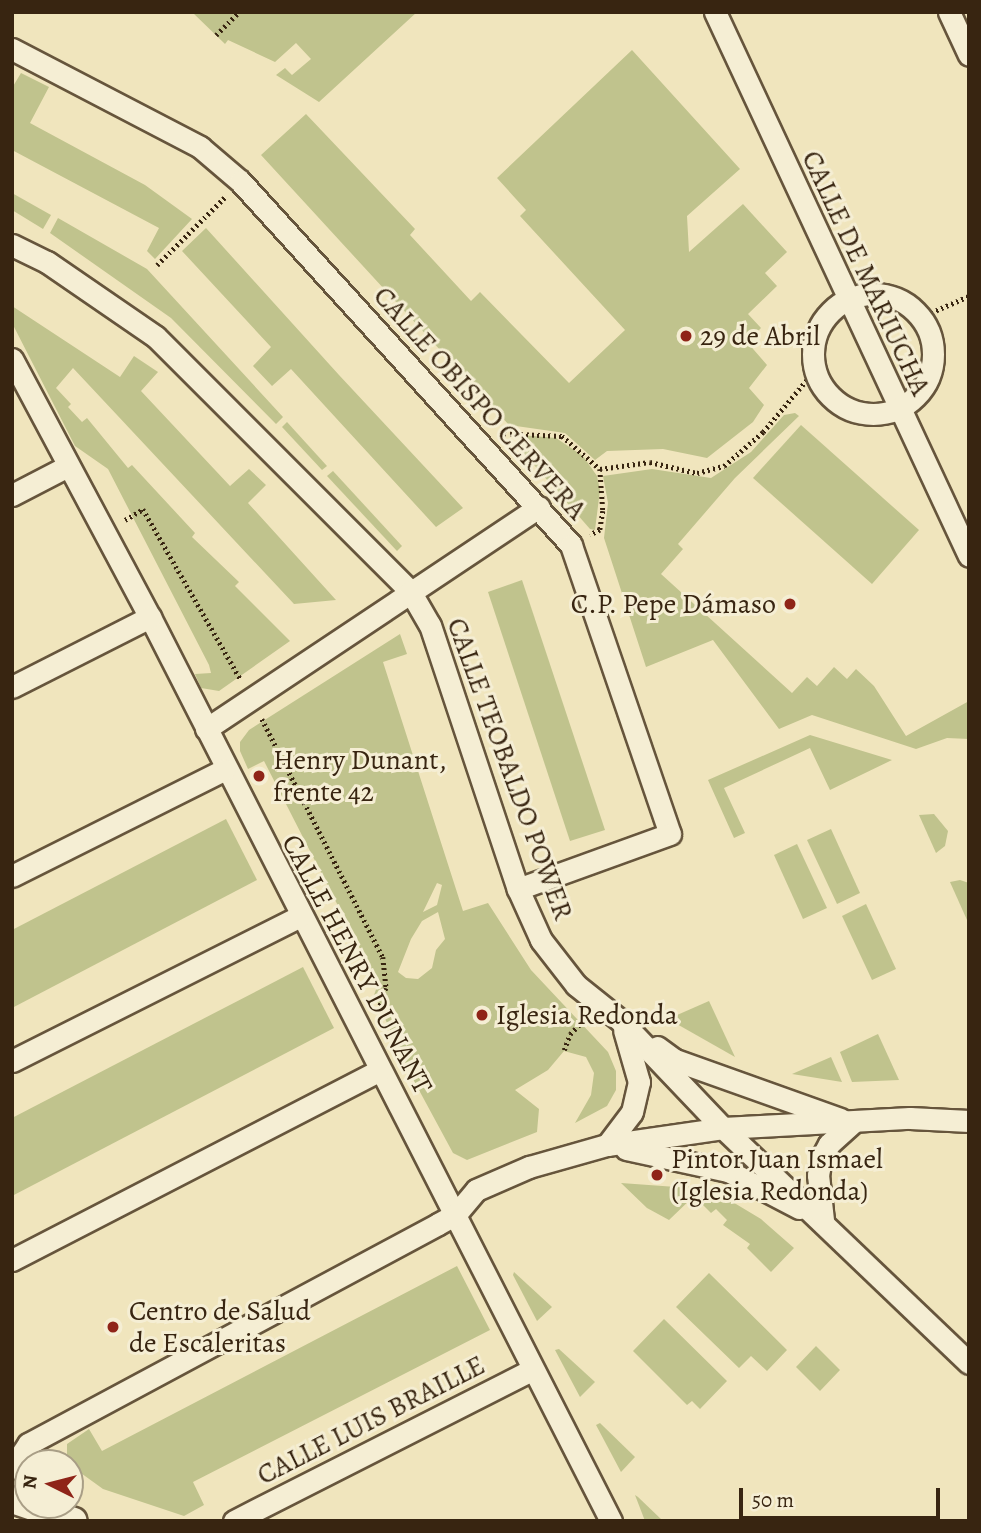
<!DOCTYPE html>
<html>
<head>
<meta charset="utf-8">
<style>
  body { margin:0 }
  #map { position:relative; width:981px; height:1533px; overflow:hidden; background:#f0e5bd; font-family:Alegreya,serif }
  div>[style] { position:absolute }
  .green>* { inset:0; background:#c0c38d }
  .path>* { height:4.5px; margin-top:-2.25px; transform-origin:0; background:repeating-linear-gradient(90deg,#382511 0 2px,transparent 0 5.5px) }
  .roads { filter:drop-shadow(2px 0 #66553c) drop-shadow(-2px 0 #66553c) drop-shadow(0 2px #66553c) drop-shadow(0 -2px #66553c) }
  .minor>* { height:21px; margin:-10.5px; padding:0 10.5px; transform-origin:10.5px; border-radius:10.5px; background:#f5eed4 }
  .minor>.ring { margin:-10.5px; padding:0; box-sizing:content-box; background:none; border:21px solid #f5eed4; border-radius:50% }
  .tertiary>* { height:26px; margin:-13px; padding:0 13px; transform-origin:13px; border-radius:13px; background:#f5eed4 }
  .dots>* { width:19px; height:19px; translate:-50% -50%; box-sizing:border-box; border:4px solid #f5eed4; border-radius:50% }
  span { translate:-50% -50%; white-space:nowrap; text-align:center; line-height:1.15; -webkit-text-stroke:6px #f5eed4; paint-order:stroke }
  .street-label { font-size:28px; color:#382511 }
  .poi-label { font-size:28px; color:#382511 }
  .left { translate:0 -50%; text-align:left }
  .right { translate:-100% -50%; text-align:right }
  .frame { position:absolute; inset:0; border:14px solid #382511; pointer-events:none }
  .north { position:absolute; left:14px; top:1449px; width:70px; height:70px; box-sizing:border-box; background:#f5eed4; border:2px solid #a99e86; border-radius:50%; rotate:276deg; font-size:19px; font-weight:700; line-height:28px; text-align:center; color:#382511 }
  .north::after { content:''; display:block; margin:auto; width:24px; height:32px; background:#8f2418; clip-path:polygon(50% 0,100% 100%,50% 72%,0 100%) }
  .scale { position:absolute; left:739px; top:1488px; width:201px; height:32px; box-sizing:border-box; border:4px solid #382511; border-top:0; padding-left:9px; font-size:21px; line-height:24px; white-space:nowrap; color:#382511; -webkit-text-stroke:5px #f5eed4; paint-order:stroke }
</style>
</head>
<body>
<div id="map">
  <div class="green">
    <i style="clip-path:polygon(192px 12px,417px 12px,319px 102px,276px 75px,285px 68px,292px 75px,311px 59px,296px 43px,275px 62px,228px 40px,225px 44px)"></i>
    <i style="clip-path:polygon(632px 50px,740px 169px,687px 216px,689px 252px,743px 204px,787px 252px,765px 273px,777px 286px,748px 314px,761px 328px,747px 342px,767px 365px,749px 388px,764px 405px,753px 422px,707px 458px,663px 449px,607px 451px,595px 460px,565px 433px,509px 425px,261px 155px,306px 114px,415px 229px,410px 235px,471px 301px,480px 292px,569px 383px,625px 330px,520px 216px,526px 210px,497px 178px)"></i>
    <i style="clip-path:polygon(21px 73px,49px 87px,30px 123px,145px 185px,192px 219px,155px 259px,147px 251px,159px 228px,12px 150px,12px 88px)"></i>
    <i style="clip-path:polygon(12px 193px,51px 215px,43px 229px,12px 210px)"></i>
    <i style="clip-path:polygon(58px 218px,147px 269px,283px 417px,276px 424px,171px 318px,50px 233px)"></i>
    <i style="clip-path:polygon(206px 228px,339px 375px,463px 508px,436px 527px,291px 369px,272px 386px,253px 366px,271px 347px,182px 251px)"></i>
    <i style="clip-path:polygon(12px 306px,120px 377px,134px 356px,158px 372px,141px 391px,230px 486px,249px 469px,266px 485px,248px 503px,336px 600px,294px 604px,73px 368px,56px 388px,71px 404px,68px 407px,82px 422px,87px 418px,128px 468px,132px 465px,195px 533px,192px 537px,239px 582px,235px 586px,290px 641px,219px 691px,201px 688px,195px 674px,211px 673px,209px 665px,108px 469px,75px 446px,12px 323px)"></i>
    <i style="clip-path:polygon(795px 413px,799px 416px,735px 478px,678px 544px,683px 549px,661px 574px,792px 693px,807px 677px,817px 686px,834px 667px,847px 679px,856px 669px,874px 686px,906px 736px,969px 701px,969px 739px,947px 738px,916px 749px,812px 715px,779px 729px,713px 640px,646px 667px,604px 538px,608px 503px,603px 476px,652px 469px,711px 478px,751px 452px,784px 415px)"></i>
    <i style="clip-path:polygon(287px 422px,327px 466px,322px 470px,282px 427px)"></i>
    <i style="clip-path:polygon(801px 425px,919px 530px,872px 584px,753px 478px)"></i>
    <i style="clip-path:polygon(521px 435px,556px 438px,583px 456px,597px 476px,600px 490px,595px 530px,590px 529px,521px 450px)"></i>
    <i style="clip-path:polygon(333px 471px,402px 546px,397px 551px,327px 476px)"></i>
    <i style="clip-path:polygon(522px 580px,605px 830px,570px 841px,488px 592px)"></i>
    <i style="clip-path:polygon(evenodd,400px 634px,407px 654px,383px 662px,463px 911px,488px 903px,531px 970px,608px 1052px,616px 1071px,616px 1090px,607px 1106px,575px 1123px,591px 1095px,594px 1073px,586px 1057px,564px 1051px,548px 1070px,515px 1090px,539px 1109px,537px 1132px,467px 1160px,453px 1153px,413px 1079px,374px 995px,378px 984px,264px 761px,248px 769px,240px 751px,240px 742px,249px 730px,400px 634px,437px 883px,442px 885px,437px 905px,423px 912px,437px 883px,400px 634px,438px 912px,445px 939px,436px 950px,432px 968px,418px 979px,406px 978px,398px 972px,411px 939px,422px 921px,438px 912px)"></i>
    <i style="clip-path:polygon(810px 735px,892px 760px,830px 790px,810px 748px,724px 788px,745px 833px,734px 838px,708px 780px)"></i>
    <i style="clip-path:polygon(934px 814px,948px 831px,945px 846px,936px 853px,919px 815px)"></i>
    <i style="clip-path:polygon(226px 819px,257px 880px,12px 1008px,12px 930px)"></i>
    <i style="clip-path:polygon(831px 829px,860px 893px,837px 904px,807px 840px)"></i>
    <i style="clip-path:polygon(797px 844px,827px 908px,803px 919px,774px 855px)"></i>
    <i style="clip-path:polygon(960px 880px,969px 883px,967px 920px,950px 882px)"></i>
    <i style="clip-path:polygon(866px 904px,896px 969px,872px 980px,842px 916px)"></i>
    <i style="clip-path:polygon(303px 967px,334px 1028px,12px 1196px,12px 1118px)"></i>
    <i style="clip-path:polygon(709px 1001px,735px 1057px,668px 1019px)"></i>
    <i style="clip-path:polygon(878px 1034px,899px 1080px,852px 1082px,840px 1052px)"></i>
    <i style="clip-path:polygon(831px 1057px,842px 1082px,792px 1074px)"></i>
    <i style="clip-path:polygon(621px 1183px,690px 1188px,726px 1198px,761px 1219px,794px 1248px,771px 1272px,747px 1248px,750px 1244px,723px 1225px,727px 1220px,716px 1209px,711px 1213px,694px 1196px,669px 1220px,647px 1208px)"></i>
    <i style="clip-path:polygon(457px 1266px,490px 1330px,193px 1482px,204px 1505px,184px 1516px,103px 1489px,67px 1463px,67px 1444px,89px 1429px,102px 1451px)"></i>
    <i style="clip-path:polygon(514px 1272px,552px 1307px,537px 1321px,513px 1275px)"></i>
    <i style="clip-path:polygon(709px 1273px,787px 1350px,767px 1371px,751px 1356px,739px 1368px,676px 1307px)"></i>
    <i style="clip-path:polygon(664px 1319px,727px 1381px,700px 1409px,692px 1401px,687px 1405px,633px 1351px)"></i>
    <i style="clip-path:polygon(816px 1346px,840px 1370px,820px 1391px,796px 1367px)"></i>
    <i style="clip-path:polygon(559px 1349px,595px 1382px,580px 1397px,555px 1350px)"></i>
    <i style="clip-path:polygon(600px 1423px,635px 1457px,621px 1472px,596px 1425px)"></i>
    <i style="clip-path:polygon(635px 1495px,638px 1497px,663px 1521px,645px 1521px)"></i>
  </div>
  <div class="path">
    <i style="left:216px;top:35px;width:33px;rotate:-45deg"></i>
    <i style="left:157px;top:265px;width:98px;rotate:-45deg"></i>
    <i style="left:921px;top:317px;width:52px;rotate:-23.6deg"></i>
    <i style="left:499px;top:433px;width:63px;rotate:2.7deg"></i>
    <i style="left:562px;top:436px;width:50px;rotate:41deg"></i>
    <i style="left:600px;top:469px;width:42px;rotate:85.9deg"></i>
    <i style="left:603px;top:511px;width:19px;rotate:99deg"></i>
    <i style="left:600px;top:530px;width:11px;rotate:153deg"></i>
    <i style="left:600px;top:469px;width:50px;rotate:-8deg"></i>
    <i style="left:650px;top:462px;width:48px;rotate:13.2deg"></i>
    <i style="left:697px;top:473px;width:28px;rotate:-15deg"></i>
    <i style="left:724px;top:466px;width:52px;rotate:-41.1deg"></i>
    <i style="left:763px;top:432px;width:81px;rotate:-50deg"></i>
    <i style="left:125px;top:520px;width:21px;rotate:-31deg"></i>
    <i style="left:143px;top:509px;width:197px;rotate:60.2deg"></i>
    <i style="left:262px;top:719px;width:267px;rotate:63.1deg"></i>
    <i style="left:383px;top:957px;width:31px;rotate:84deg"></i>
    <i style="left:386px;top:988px;width:25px;rotate:108deg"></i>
    <i style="left:564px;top:1050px;width:17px;rotate:-69deg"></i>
    <i style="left:570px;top:1034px;width:13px;rotate:-45deg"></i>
  </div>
  <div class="roads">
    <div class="minor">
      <i style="left:715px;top:12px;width:600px;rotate:64.97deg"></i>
      <i style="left:949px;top:12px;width:47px;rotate:65.1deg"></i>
      <i style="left:12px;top:49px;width:212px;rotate:27.5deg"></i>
      <i style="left:200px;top:147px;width:52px;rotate:40.4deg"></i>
      <i style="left:240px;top:181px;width:492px;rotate:47.7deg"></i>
      <i style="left:571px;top:545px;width:305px;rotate:71.1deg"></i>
      <i style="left:670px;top:834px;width:162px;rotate:160.1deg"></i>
      <i style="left:12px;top:245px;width:39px;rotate:26deg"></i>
      <i style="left:47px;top:262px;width:132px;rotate:34.5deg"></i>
      <i style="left:156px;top:337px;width:359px;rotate:45deg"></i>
      <i style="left:410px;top:591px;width:39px;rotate:60deg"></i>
      <i style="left:430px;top:625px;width:278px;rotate:71.6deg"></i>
      <i style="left:518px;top:889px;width:56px;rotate:65.7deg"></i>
      <i style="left:541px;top:940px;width:57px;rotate:52.1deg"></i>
      <i style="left:576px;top:985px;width:58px;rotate:38.7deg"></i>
      <i style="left:621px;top:1021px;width:148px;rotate:46.4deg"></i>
      <i style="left:723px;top:1128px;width:340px;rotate:43.7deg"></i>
      <i class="ring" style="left:813px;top:294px;width:99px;height:99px"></i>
      <i style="left:12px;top:359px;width:293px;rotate:61.9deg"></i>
      <i style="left:150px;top:617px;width:1015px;rotate:62.98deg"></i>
      <i style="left:12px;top:495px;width:63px;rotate:-27.4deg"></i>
      <i style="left:12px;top:687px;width:155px;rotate:-26.9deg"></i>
      <i style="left:206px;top:729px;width:400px;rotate:-33.7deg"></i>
      <i style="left:12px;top:876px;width:237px;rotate:-26.6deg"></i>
      <i style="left:657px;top:1047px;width:22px;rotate:36deg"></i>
      <i style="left:675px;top:1060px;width:176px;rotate:19.6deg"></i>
      <i style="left:12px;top:1061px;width:322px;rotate:-26.7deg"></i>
      <i style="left:607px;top:1145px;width:41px;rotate:-52.9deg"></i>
      <i style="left:632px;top:1112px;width:31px;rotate:-77deg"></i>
      <i style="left:639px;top:1082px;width:54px;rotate:-106.1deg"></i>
      <i style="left:626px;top:1149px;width:104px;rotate:12.2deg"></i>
      <i style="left:728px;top:1171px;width:80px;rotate:27.5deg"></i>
      <i style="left:823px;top:1220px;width:45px;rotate:-96.3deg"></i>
      <i style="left:818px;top:1175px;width:16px;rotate:-79deg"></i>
      <i style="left:821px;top:1159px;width:17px;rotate:-62deg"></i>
      <i style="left:829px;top:1144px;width:31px;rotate:-42deg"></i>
      <i style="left:12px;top:1260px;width:414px;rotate:-27.3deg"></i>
      <i style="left:12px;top:1468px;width:29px;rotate:-56deg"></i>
      <i style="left:28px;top:1444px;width:465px;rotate:-28.2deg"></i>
      <i style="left:438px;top:1224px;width:21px;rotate:-29deg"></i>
      <i style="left:456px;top:1214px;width:31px;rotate:-50deg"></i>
      <i style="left:476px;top:1190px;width:58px;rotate:-23.5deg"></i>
      <i style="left:529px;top:1167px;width:81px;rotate:-15.8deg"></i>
      <i style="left:607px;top:1145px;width:117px;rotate:-8.3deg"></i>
      <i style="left:723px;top:1128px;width:187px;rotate:-3.1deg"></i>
      <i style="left:910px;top:1118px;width:59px;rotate:2.9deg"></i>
      <i style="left:234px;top:1521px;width:335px;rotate:-26.9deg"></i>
    </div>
    <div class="tertiary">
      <i style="left:12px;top:1500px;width:65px;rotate:18.7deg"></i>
    </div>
  </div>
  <div class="dots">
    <i style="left:686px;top:336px;background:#8f2418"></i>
    <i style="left:790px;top:604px;background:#8f2418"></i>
    <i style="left:259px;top:776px;background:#8f2418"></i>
    <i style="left:482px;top:1015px;background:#8f2418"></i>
    <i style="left:657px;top:1175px;background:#8f2418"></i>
    <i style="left:113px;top:1327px;background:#8f2418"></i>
  </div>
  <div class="street-label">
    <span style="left:866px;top:273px;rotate:65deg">CALLE DE MARIUCHA</span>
    <span style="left:480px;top:403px;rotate:48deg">CALLE OBISPO CERVERA</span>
    <span style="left:510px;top:769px;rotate:70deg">CALLE TEOBALDO POWER</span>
    <span style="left:357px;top:964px;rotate:62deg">CALLE HENRY DUNANT</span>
    <span style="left:371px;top:1420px;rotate:-27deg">CALLE LUIS BRAILLE</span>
  </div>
  <div class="poi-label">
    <span class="left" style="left:700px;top:336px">29 de Abril</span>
    <span class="right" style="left:776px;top:604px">C.P. Pepe Dámaso</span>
    <span class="left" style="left:273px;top:776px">Henry Dunant,<br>frente 42</span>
    <span class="left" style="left:496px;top:1015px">Iglesia Redonda</span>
    <span class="left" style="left:671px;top:1175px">Pintor Juan Ismael<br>(Iglesia Redonda)</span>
    <span class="left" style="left:129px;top:1327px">Centro de Salud<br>de Escaleritas</span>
  </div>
  <div class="frame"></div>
  <div class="north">N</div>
  <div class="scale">50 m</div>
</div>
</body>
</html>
